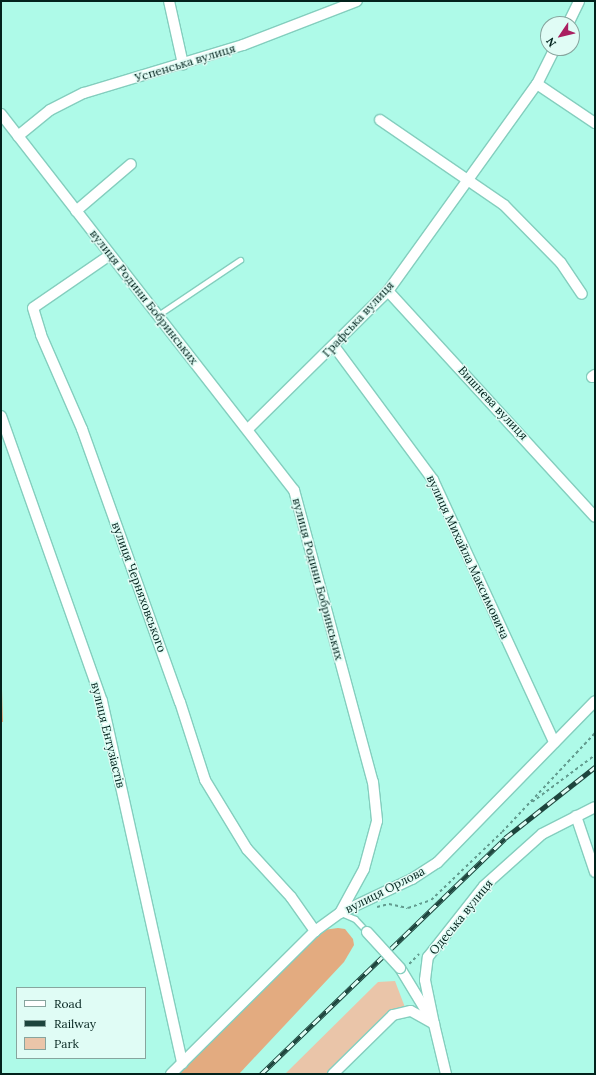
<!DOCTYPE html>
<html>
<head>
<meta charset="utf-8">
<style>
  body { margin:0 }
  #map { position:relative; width:596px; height:1075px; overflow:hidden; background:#aefae8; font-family:Lora,serif }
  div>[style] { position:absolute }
  .green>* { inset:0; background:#eac5a9 }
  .forest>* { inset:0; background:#e3ab80 }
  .path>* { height:1.5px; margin-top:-0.75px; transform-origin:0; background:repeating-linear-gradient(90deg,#629b8e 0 3px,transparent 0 6px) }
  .roads { filter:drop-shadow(1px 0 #84cebe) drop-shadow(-1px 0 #84cebe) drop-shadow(0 1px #84cebe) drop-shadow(0 -1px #84cebe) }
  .lane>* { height:5px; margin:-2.5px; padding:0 2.5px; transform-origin:2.5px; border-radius:2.5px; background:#fff }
  .street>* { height:10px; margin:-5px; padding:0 5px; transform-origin:5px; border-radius:5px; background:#fff }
  .rail>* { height:4.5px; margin-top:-2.25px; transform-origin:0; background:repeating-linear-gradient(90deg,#e0fcf5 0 9px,#1e453d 0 18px); box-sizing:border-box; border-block:1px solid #1e453d }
  .bridges { filter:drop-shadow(1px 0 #84cebe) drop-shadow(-1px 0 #84cebe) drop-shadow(0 1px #84cebe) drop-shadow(0 -1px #84cebe) }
  .street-bridge>* { height:10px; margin:-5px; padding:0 5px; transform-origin:5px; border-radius:5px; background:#fff }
  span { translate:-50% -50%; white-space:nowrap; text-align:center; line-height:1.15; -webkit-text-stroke:3px #e0fcf5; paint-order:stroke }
  .street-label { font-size:12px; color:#02221c }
  .frame { position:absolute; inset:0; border:2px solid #02221c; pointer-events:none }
  .legend { position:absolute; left:16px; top:987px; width:130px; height:72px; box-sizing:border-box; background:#e0fcf5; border:1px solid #87a59e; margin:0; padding:5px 7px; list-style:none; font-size:12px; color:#02221c }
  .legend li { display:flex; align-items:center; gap:8px; height:20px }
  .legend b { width:20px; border:1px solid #87a59e }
  .north { position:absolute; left:540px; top:16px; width:40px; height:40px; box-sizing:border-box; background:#e0fcf5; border:1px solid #87a59e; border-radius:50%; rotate:235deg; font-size:11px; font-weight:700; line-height:16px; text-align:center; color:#02221c }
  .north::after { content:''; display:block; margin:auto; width:14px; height:18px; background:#aa1f60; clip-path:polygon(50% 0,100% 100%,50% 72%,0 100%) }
</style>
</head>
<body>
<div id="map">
  <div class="green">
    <i style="clip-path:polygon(395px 981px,406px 1010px,333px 1074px,285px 1074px,378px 982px)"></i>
  </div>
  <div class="forest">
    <i style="clip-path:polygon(1px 656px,3px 722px,1px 722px)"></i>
    <i style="clip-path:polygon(338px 928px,345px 929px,353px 939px,354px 945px,344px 962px,239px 1074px,171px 1074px,316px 931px)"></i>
  </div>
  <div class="path">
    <i style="left:532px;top:802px;width:79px;rotate:-36.7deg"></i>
    <i style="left:377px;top:907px;width:12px;rotate:-14deg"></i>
    <i style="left:389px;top:904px;width:19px;rotate:12deg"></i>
    <i style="left:408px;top:908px;width:24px;rotate:-19deg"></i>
    <i style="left:431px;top:900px;width:98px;rotate:-43.8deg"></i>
    <i style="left:502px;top:832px;width:136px;rotate:-46.8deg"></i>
    <i style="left:409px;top:964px;width:14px;rotate:-45deg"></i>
  </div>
  <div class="roads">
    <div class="lane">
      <i style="left:158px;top:315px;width:99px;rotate:-33.9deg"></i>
      <i style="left:341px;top:913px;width:15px;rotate:23deg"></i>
      <i style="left:355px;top:919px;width:18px;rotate:47deg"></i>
    </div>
    <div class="street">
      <i style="left:169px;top:1px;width:65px;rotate:77.5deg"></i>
      <i style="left:568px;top:24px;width:25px;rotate:-64deg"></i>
      <i style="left:537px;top:84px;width:70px;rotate:33.9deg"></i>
      <i style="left:1px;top:114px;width:477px;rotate:52.1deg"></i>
      <i style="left:294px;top:490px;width:302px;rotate:74.9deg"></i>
      <i style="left:373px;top:782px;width:39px;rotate:84deg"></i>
      <i style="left:377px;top:821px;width:50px;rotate:105.2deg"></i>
      <i style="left:364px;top:869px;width:50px;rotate:118.6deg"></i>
      <i style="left:380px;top:120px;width:150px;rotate:34.4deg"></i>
      <i style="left:504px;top:205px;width:81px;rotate:45.5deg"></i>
      <i style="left:561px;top:263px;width:37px;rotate:56deg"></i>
      <i style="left:18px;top:136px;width:41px;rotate:-39.1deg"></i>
      <i style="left:50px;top:110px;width:38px;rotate:-27deg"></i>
      <i style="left:84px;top:93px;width:166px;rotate:-16.8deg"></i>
      <i style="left:243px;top:45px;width:122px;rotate:-21.1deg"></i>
      <i style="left:76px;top:211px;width:72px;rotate:-40.5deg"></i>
      <i style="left:110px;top:255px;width:93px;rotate:145.5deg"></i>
      <i style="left:33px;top:308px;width:28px;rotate:73deg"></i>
      <i style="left:41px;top:335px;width:103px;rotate:66.4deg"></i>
      <i style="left:82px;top:429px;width:290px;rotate:70.3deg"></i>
      <i style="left:180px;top:702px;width:82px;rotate:72.2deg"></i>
      <i style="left:205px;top:780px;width:81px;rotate:58.7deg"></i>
      <i style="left:247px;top:849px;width:65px;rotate:47.5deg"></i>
      <i style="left:291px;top:897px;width:42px;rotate:54.8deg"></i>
      <i style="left:388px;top:291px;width:306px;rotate:47.5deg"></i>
      <i style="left:334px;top:346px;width:167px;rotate:53.5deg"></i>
      <i style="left:433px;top:480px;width:289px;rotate:65.2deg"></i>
      <i style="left:592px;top:377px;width:4px;rotate:-34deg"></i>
      <i style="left:1px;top:416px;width:302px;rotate:70.5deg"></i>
      <i style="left:102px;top:701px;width:371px;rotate:77.5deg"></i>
      <i style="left:249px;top:428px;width:195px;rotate:-44.6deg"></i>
      <i style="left:388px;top:291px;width:255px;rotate:-54.3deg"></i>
      <i style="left:537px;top:84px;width:40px;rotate:-63.4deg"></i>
      <i style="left:576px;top:816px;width:59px;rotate:71.3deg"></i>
      <i style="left:400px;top:968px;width:66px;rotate:58.7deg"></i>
      <i style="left:434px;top:1024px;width:51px;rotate:76.5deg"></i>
      <i style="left:171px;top:1074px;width:203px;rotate:-44.8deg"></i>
      <i style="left:315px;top:931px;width:31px;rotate:-36deg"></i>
      <i style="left:340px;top:913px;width:80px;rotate:-25.3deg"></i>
      <i style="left:412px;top:879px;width:30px;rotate:-33deg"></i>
      <i style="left:437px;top:863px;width:226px;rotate:-45.7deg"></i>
      <i style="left:333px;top:1074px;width:84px;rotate:-44.5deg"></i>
      <i style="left:393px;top:1015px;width:18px;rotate:-13deg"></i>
      <i style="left:411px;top:1011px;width:26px;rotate:29deg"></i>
      <i style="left:434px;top:1024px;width:45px;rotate:-101.6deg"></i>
      <i style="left:425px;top:980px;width:23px;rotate:-83deg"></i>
      <i style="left:428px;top:957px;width:90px;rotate:-51.7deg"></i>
      <i style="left:484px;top:886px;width:78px;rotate:-41.9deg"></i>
      <i style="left:542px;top:834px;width:59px;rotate:-27deg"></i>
    </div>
  </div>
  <div class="rail">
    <i style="left:261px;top:1074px;width:339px;rotate:-44deg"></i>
    <i style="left:505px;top:838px;width:115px;rotate:-38.3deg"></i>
  </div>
  <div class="bridges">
    <div class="street-bridge">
      <i style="left:367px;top:932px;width:49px;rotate:47.5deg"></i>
    </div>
  </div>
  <div class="street-label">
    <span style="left:185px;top:63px;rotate:-17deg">Успенська вулиця</span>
    <span style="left:144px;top:297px;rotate:52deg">вулиця Родини Бобринських</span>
    <span style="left:358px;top:319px;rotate:-47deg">Графська вулиця</span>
    <span style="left:493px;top:403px;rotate:47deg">Вишнева вулиця</span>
    <span style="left:468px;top:557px;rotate:65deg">вулиця Михайла Максимовича</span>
    <span style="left:318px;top:579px;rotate:75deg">вулиця Родини Бобринських</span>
    <span style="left:139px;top:587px;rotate:70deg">вулиця Черняховського</span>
    <span style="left:108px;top:735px;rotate:76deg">вулиця Ентузіастів</span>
    <span style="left:385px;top:890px;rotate:-27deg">вулиця Орлова</span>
    <span style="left:461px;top:917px;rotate:-51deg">Одеська вулиця</span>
  </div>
  <div class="frame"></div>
  <ul class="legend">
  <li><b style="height:5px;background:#fff"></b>Road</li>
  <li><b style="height:5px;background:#1e453d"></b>Railway</li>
  <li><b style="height:11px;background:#eac5a9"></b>Park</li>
  </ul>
  <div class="north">N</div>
</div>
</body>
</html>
